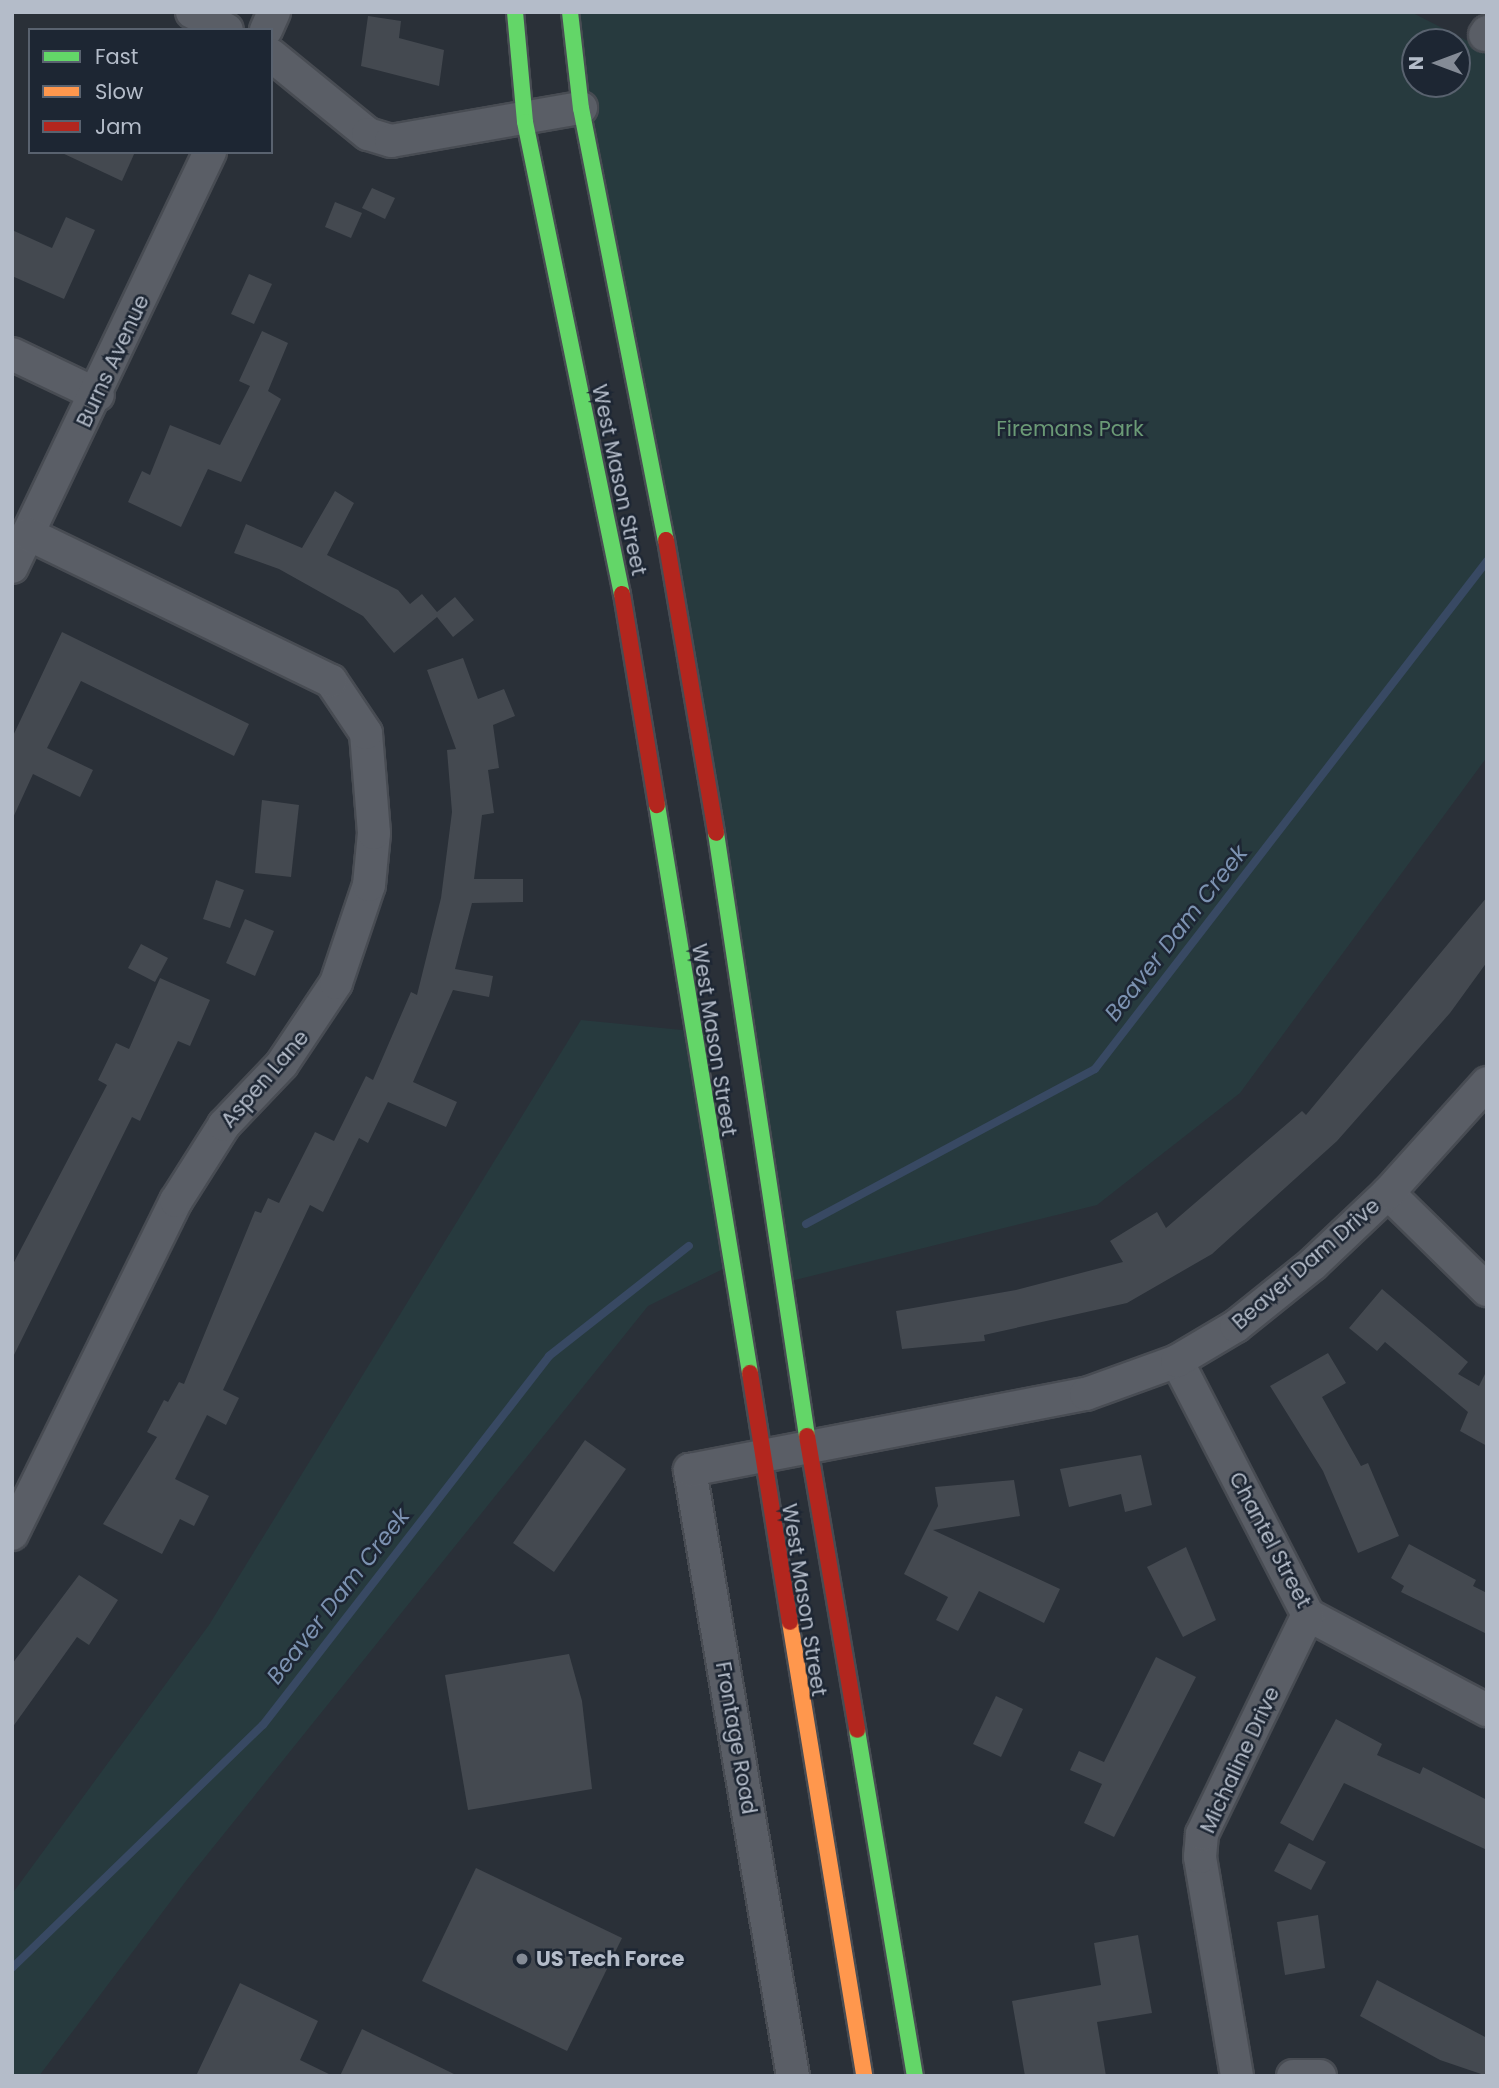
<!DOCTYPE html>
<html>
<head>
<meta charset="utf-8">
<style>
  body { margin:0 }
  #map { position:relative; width:1499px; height:2088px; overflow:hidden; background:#2a3038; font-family:Poppins,sans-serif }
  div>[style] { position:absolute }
  .green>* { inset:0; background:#273a3e }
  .stream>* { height:8px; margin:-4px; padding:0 4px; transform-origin:4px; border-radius:4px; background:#384963 }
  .building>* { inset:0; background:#444950 }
  .roads { filter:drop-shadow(2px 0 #484c53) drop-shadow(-2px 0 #484c53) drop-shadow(0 2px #484c53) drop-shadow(0 -2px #484c53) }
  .street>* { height:32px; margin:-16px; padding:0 16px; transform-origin:16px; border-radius:16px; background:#5a5e66 }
  .fast>* { height:16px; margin:-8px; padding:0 8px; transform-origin:8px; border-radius:8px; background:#63d668 }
  .slow>* { height:16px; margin:-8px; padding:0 8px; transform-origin:8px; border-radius:8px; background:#ff974d }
  .jam>* { height:16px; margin:-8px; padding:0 8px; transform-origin:8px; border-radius:8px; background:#b3261e }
  .dots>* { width:19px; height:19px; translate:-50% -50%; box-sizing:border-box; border:4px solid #1d2633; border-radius:50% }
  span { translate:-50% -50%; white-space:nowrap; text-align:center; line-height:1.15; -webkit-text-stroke:5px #1d2633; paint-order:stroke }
  .street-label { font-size:21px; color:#b4bcc9 }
  .park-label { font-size:21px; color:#6b9a76 }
  .poi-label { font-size:21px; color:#b4bcc9; font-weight:700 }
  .left { translate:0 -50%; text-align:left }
  .water-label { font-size:23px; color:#7c92b1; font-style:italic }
  .frame { position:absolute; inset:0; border:14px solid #b4bcc9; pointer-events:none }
  .legend { position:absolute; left:28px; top:28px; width:245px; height:126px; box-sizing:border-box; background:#1d2633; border:2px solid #59626f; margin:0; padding:9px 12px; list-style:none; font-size:21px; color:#b4bcc9 }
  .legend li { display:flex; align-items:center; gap:14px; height:35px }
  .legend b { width:35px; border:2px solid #59626f }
  .north { position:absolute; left:1401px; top:28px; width:70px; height:70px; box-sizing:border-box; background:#1d2633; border:2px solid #59626f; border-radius:50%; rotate:270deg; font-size:19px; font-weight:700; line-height:28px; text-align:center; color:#b4bcc9 }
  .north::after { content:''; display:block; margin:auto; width:24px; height:32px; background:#848b96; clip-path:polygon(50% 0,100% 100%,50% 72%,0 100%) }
</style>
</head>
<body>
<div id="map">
  <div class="green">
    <i style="clip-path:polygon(evenodd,570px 12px,1411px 12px,1487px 51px,1487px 757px,1240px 1093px,1097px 1205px,787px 1282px,570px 12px,1415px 42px,1457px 42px,1457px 84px,1415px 84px,1415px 42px)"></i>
    <i style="clip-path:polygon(581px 1020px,692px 1031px,729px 1266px,648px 1306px,186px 1881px,39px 2076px,12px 2076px,12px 1894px,209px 1625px)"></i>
  </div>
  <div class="stream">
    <i style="left:806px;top:1224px;width:328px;rotate:-28.2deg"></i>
    <i style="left:1095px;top:1069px;width:642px;rotate:-52.34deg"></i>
    <i style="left:12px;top:1968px;width:349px;rotate:-44.1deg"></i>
    <i style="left:263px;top:1725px;width:467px;rotate:-52.2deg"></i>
    <i style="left:549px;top:1356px;width:178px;rotate:-38.2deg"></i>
  </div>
  <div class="building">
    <i style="clip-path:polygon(368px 16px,401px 21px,399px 38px,444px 50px,439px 86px,361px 66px)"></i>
    <i style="clip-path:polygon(60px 152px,135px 152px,122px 181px)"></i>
    <i style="clip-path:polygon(372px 188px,395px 198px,385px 219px,362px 208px)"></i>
    <i style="clip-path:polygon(335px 202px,362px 213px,351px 238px,325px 227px)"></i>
    <i style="clip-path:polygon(66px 217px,95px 230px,64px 299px,12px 276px,12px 230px,52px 248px)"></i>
    <i style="clip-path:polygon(249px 274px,272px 284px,254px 324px,231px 314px)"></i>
    <i style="clip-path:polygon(262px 331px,288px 343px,268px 391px,281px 399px,241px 482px,208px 469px,181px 527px,128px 502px,142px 471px,150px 475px,170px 425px,220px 445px,250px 386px,239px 381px)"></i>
    <i style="clip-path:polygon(335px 491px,354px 503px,327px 555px,398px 590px,410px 604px,422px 594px,437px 612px,455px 597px,474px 620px,453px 637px,437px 617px,394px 653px,363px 616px,279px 569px,234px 553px,246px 524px,302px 548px)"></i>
    <i style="clip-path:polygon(62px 632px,249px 724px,234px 756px,81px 681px,47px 748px,93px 770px,80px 797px,33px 774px,12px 820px,12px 738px)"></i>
    <i style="clip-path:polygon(463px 658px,478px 699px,504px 689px,515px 716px,493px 725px,499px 768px,488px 770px,494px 813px,482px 815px,474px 879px,523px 879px,523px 902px,472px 903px,455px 969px,493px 976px,489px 997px,453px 990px,413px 1082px,457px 1102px,446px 1127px,388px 1102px,368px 1143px,359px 1138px,323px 1212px,310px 1205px,223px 1390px,239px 1398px,226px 1425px,207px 1415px,175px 1479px,209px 1496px,194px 1526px,180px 1519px,162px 1554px,103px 1524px,157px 1437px,147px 1432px,164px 1400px,168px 1402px,179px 1382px,184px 1384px,255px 1211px,261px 1213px,268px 1198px,279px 1203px,315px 1132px,334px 1141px,366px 1076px,373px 1080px,411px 992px,417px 995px,441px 898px,452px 812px,447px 750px,456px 749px,427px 670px)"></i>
    <i style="clip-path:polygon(262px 800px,299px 805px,291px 877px,255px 873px)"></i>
    <i style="clip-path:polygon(216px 880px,244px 890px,230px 928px,203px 919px)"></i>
    <i style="clip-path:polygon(1487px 897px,1487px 962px,1450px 1013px,1337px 1141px,1212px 1254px,1127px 1303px,984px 1335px,985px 1341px,902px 1349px,896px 1311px,1016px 1290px,1123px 1262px,1110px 1241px,1157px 1212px,1166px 1228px,1302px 1111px,1306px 1115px)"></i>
    <i style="clip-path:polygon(245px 919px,274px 931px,255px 976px,226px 963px)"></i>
    <i style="clip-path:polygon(141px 944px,168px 958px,155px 982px,128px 968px)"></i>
    <i style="clip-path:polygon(160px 978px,210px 1000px,190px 1046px,178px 1041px,140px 1121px,132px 1117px,12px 1359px,12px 1266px,107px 1085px,98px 1080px,116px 1043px,129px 1049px)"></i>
    <i style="clip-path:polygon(1382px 1289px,1468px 1362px,1458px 1374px,1479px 1386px,1487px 1370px,1487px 1446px,1460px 1431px,1468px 1412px,1385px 1342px,1377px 1351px,1349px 1328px)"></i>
    <i style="clip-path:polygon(1328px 1353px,1346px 1383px,1322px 1397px,1361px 1466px,1368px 1463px,1399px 1536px,1358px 1553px,1323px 1471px,1270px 1386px)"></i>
    <i style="clip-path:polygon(585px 1440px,626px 1469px,554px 1572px,513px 1543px)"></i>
    <i style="clip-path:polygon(1141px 1455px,1152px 1505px,1125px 1512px,1121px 1494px,1069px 1507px,1060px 1469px)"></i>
    <i style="clip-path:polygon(1014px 1480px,1020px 1516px,933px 1530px,1060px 1589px,1044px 1623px,979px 1591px,958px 1631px,936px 1620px,948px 1597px,904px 1574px,938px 1506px,935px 1487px)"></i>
    <i style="clip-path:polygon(1409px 1544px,1476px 1580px,1473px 1586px,1487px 1593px,1487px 1634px,1401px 1592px,1404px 1586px,1391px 1578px)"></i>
    <i style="clip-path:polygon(1186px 1547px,1216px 1620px,1183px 1637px,1147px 1567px)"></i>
    <i style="clip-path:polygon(79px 1575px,118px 1600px,89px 1645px,77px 1637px,12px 1728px,12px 1664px)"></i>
    <i style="clip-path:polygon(569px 1654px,582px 1701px,592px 1789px,468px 1810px,445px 1675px)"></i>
    <i style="clip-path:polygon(1156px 1657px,1196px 1677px,1114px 1837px,1084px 1823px,1102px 1784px,1070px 1770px,1079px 1751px,1104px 1762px)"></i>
    <i style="clip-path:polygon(996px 1696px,1023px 1709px,1001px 1757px,973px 1744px)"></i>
    <i style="clip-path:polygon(1336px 1719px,1382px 1744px,1377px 1755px,1420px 1774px,1423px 1767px,1487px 1800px,1487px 1850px,1344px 1783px,1313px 1841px,1280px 1823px)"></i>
    <i style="clip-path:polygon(1289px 1843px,1326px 1862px,1311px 1890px,1274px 1871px)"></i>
    <i style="clip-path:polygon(476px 1868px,622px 1938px,567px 2051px,422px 1981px)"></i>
    <i style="clip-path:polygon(1318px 1915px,1325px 1968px,1285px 1975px,1277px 1922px)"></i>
    <i style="clip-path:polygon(1138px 1935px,1152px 2013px,1097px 2022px,1106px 2076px,1025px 2076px,1012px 2001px,1101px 1985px,1094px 1943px)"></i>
    <i style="clip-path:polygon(1377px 1980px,1487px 2038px,1487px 2076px,1440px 2060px,1360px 2016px)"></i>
    <i style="clip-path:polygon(240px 1983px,318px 2021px,300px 2060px,333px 2076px,196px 2076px)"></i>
    <i style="clip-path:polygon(362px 2029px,458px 2076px,340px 2076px)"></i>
  </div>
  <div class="roads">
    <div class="street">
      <i style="left:192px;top:12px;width:39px;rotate:27deg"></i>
      <i style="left:266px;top:30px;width:20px;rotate:-66deg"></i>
      <i style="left:1485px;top:35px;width:4px;rotate:-56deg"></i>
      <i style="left:271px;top:55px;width:125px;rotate:39.2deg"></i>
      <i style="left:368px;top:134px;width:24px;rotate:17deg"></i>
      <i style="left:391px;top:141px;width:193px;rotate:-9.9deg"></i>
      <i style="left:12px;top:354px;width:95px;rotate:25.5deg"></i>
      <i style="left:12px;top:567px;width:460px;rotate:-64.5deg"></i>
      <i style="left:1388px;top:1193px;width:139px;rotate:44.4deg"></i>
      <i style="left:1177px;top:1361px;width:286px;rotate:62.7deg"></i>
      <i style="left:1308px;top:1615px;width:203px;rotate:28deg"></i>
      <i style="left:12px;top:1534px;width:371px;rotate:-63.8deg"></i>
      <i style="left:176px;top:1201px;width:90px;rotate:-57.7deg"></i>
      <i style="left:224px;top:1125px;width:84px;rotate:-46.4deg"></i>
      <i style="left:282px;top:1064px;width:97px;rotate:-56.3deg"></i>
      <i style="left:336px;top:983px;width:103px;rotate:-71.4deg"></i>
      <i style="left:369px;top:885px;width:52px;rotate:-84.5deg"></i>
      <i style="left:374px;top:833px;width:100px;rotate:-94.6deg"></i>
      <i style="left:366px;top:733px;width:63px;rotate:-123.9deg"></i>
      <i style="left:331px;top:681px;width:337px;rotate:-154.1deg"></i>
      <i style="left:793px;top:2076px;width:615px;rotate:-99.65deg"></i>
      <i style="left:690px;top:1470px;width:403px;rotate:-10.9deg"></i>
      <i style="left:1086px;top:1394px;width:97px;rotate:-19.9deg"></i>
      <i style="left:1177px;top:1361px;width:69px;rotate:-30.7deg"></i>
      <i style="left:1236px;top:1326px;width:99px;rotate:-38.8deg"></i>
      <i style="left:1313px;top:1264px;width:103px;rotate:-43.4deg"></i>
      <i style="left:1388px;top:1193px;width:148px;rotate:-48deg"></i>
      <i style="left:1237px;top:2076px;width:222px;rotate:-99.6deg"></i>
      <i style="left:1200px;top:1857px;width:23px;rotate:-85deg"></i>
      <i style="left:1202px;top:1834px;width:243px;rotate:-64.2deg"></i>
      <i style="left:1293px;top:2076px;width:27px"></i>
    </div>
    <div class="fast">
      <i style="left:515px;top:12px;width:110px;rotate:84.8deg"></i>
      <i style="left:525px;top:122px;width:482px;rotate:78.4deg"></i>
      <i style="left:570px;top:12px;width:97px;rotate:83.5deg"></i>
      <i style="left:581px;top:108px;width:440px;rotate:78.9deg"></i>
      <i style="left:657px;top:805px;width:576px;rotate:80.7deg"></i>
      <i style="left:716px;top:833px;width:610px;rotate:81.42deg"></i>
      <i style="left:857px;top:1730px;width:351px;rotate:80.5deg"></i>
    </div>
    <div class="slow">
      <i style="left:790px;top:1622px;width:460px;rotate:80.7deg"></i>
    </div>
    <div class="jam">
      <i style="left:666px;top:540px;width:297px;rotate:80.3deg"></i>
      <i style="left:622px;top:594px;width:214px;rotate:80.6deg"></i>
      <i style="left:750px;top:1373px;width:252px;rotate:80.9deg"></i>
      <i style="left:807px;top:1436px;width:298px;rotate:80.3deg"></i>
    </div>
  </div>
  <div class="dots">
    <i style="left:522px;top:1959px;background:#848b96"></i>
  </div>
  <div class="street-label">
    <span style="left:113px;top:361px;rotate:-65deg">Burns Avenue</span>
    <span style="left:619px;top:480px;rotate:78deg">West Mason Street</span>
    <span style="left:714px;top:1040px;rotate:81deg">West Mason Street</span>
    <span style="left:265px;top:1079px;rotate:-49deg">Aspen Lane</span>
    <span style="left:1306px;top:1264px;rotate:-41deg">Beaver Dam Drive</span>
    <span style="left:1270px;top:1540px;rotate:62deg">Chantel Street</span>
    <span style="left:804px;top:1600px;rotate:81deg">West Mason Street</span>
    <span style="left:736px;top:1738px;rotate:80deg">Frontage Road</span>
    <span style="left:1240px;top:1760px;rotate:-65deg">Michaline Drive</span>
  </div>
  <div class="park-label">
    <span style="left:1070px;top:429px">Firemans Park</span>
  </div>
  <div class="poi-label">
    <span class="left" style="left:536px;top:1959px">US Tech Force</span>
  </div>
  <div class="water-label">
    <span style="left:1176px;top:933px;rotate:-52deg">Beaver Dam Creek</span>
    <span style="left:338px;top:1596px;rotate:-52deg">Beaver Dam Creek</span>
  </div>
  <div class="frame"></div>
  <ul class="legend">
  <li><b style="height:9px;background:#63d668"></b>Fast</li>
  <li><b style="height:9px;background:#ff974d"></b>Slow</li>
  <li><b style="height:9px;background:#b3261e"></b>Jam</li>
  </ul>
  <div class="north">N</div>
</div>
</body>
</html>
